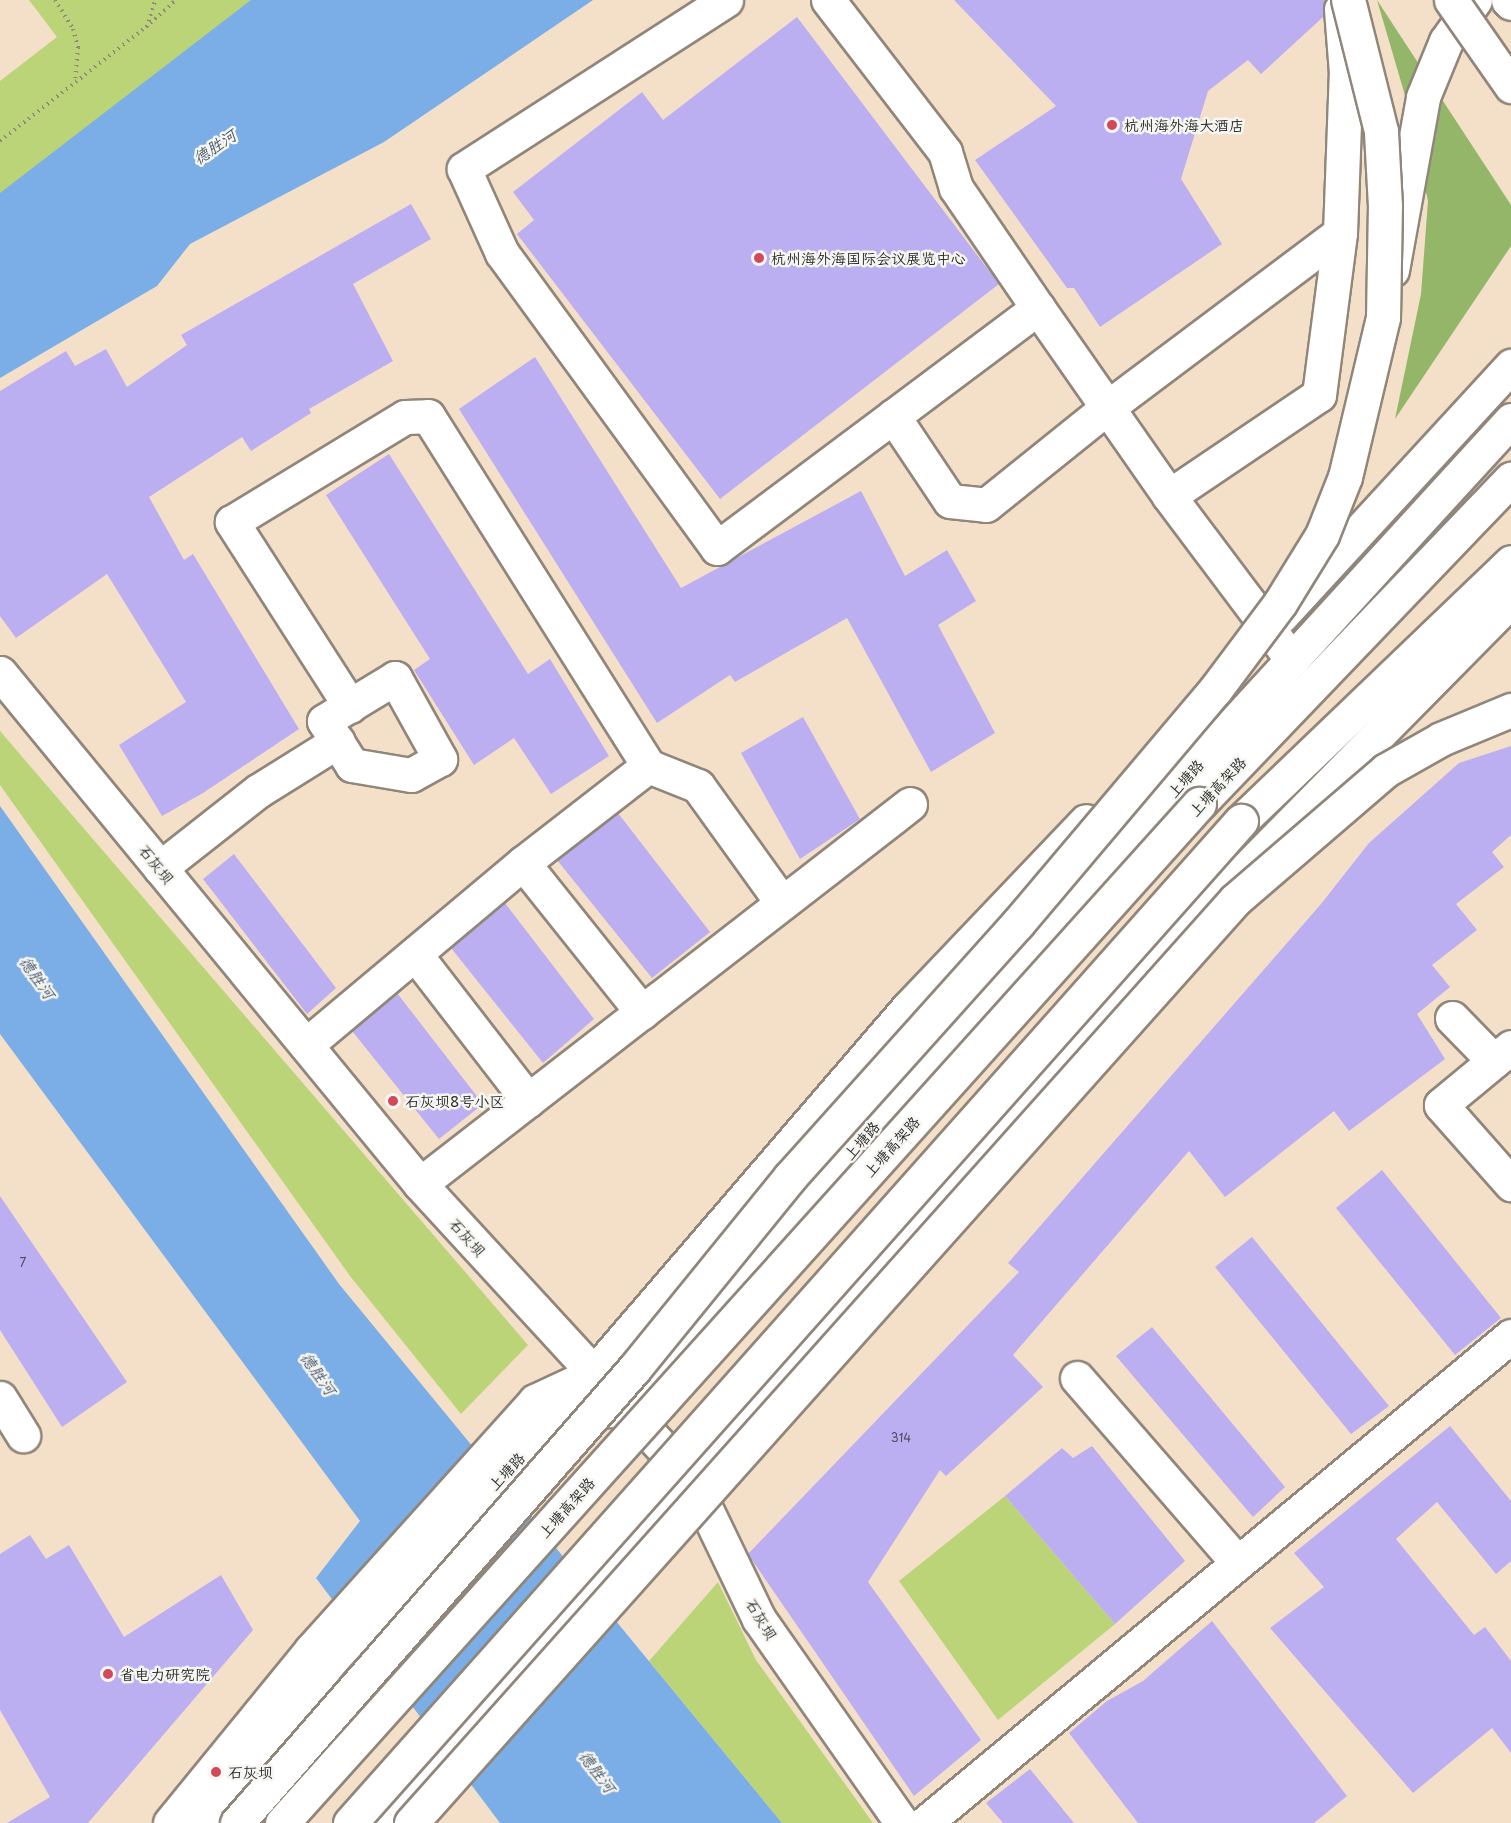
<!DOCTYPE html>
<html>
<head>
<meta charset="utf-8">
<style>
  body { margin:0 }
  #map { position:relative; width:1511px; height:1823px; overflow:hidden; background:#f4e0c9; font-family:"Playpen Sans","LXGW WenKai TC",sans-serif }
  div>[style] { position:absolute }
  .green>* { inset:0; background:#bbd478 }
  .forest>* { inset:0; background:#94b668 }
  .water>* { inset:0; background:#7bade7 }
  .building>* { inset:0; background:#bbaff2 }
  .path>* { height:4px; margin-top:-2px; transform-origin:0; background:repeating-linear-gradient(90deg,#90867a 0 1.5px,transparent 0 6px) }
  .roads { filter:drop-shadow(2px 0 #90867a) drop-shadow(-2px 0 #90867a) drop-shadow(0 2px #90867a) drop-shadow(0 -2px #90867a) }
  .minor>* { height:33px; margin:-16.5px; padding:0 16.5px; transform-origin:16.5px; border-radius:16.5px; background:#fff }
  .major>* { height:33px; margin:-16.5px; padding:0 16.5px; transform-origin:16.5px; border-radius:16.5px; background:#fff }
  .highway>* { height:33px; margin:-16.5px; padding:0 16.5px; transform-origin:16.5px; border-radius:16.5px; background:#fff }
  .bridges { filter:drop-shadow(2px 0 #90867a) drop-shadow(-2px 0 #90867a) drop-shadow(0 2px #90867a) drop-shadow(0 -2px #90867a) }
  .highway-bridge>* { height:33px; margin:-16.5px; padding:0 16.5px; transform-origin:16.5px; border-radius:16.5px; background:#fff }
  .dots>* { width:16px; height:16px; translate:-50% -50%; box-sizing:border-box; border:3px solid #f6f6f2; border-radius:50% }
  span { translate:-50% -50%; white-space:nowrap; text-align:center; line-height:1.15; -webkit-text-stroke:5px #f6f6f2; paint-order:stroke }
  .number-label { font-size:12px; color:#4f4c5d }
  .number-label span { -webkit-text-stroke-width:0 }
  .poi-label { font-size:15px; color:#2b2b2b }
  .left { translate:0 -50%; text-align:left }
  .street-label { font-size:15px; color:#2b2b2b }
  .water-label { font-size:16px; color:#47586d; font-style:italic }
</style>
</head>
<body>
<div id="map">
  <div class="green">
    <i style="clip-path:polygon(29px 0,254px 0,0 196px,0 81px,57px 37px)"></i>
    <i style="clip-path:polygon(0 731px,528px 1345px,461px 1414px,350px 1276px,0 785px)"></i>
    <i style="clip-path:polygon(1005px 1496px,1115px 1624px,998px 1720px,899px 1581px)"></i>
    <i style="clip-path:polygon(718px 1582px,756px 1660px,873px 1823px,782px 1823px,649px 1661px)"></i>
  </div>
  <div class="forest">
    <i style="clip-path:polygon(1377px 0,1511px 205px,1511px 246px,1395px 419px,1421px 294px,1428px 201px,1404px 92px)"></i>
  </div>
  <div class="water">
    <i style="clip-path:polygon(251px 0,593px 0,384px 142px,190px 244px,157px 286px,0 378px,0 193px)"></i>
    <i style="clip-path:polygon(0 806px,339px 1284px,782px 1823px,500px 1823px,316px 1578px,360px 1521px,0 1034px)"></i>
  </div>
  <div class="building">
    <i style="clip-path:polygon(954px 0,1325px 0,1323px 17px,1261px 74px,1248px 60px,1208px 91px,1181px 179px,1222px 244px,1100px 327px,1074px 288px,1067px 288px,975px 160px,1056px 106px)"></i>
    <i style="clip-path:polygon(797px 17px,999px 284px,720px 499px,517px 234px,534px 220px,513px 192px,642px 92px,663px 120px)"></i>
    <i style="clip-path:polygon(411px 204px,431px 239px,353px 284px,393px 361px,309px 409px,311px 413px,251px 451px,242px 437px,149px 497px,184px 560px,193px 554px,299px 729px,203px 793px,162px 816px,119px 745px,186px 702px,107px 574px,16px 638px,0 616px,0 391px,66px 351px,75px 366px,106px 349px,127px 387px,187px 345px,181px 335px)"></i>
    <i style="clip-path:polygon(535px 357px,681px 588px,861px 491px,905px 576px,947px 550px,976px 601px,938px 625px,995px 733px,931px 772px,847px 618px,735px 682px,730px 675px,657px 723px,459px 409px)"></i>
    <i style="clip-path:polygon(389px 454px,528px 674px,550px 659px,609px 756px,551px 794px,514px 738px,474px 765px,414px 670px,430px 659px,326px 495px)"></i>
    <i style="clip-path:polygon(803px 717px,860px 819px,800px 859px,741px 753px)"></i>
    <i style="clip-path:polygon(1511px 746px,1511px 835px,1492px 852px,1504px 867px,1456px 904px,1477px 930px,1432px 965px,1450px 987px,1417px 1014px,1445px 1059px,1349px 1131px,1334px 1111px,1225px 1197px,1189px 1151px,1013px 1355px,1043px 1387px,946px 1476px,940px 1470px,868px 1582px,981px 1740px,914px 1796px,748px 1554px,1019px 1272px,1008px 1263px,1321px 904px,1369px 843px,1459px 763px)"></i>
    <i style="clip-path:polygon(618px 813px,710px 932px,652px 978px,557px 860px)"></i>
    <i style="clip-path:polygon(234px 854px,336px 988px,307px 1014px,203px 879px)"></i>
    <i style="clip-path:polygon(505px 903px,594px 1019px,543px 1063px,451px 948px)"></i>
    <i style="clip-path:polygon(397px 993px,483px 1104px,439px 1139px,352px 1031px)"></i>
    <i style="clip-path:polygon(1382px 1170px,1501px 1318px,1455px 1355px,1336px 1208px)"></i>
    <i style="clip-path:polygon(0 1196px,127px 1382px,62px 1427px,0 1330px)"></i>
    <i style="clip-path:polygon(1252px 1237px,1389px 1406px,1351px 1434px,1215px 1267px)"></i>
    <i style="clip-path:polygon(1152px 1327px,1285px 1487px,1253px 1517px,1116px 1356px)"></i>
    <i style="clip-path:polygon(1450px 1426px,1511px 1501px,1511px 1561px,1496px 1574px,1437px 1502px,1396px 1539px,1474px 1635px,1485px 1627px,1511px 1661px,1511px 1753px,1492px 1728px,1413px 1793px,1270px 1628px,1324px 1587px,1294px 1553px)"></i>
    <i style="clip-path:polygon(1092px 1446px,1185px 1561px,1115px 1624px,1005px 1496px,1062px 1448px,1073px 1458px)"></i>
    <i style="clip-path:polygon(30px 1535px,46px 1559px,69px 1545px,124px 1637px,221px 1575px,253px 1630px,88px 1823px,7px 1823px,50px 1797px,0 1710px,0 1554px)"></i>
    <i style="clip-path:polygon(1212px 1621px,1347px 1796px,1314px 1823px,1138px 1823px,1069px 1733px,1107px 1701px,1143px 1681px)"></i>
    <i style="clip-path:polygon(1030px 1769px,1074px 1823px,1003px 1823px,986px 1803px)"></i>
  </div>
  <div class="path">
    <i style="left:55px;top:0;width:34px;rotate:58deg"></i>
    <i style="left:73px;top:29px;width:19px;rotate:74deg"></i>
    <i style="left:78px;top:47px;width:36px;rotate:95deg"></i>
    <i style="left:147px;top:27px;width:28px;rotate:-73deg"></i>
    <i style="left:0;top:141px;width:185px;rotate:-38deg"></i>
    <i style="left:146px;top:27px;width:40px;rotate:-42deg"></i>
  </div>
  <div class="roads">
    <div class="minor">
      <i style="left:726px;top:0;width:312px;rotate:147.2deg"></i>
      <i style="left:464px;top:169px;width:92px;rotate:65.7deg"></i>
      <i style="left:502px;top:253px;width:365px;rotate:53.9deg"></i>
      <i style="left:717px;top:548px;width:401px;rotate:-36.8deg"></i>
      <i style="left:828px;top:0;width:192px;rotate:52.4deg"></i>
      <i style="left:945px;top:152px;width:38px;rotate:73deg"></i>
      <i style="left:956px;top:188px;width:145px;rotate:55.7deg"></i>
      <i style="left:1038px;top:308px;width:229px;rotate:55.1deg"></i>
      <i style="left:1169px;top:496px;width:205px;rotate:53.1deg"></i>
      <i style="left:893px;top:416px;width:102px;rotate:56.2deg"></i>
      <i style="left:950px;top:501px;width:36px;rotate:6deg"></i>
      <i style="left:986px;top:505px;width:156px;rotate:-38.8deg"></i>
      <i style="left:1108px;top:407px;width:290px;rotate:-36.9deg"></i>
      <i style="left:1169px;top:496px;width:181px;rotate:-34deg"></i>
      <i style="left:1319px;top:395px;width:163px;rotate:-82.6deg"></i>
      <i style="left:1340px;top:233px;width:160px;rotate:-87.9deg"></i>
      <i style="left:1346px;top:73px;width:64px;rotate:-94.5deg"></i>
      <i style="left:1281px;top:616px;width:340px;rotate:-47.4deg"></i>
      <i style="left:0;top:673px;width:661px;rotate:50.58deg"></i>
      <i style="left:420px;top:1184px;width:402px;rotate:47.4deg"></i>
      <i style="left:692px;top:1480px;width:154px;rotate:64.3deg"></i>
      <i style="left:759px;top:1619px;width:249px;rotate:55deg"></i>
      <i style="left:395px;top:678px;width:93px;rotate:60.9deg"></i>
      <i style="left:440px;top:759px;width:33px;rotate:151deg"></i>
      <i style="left:411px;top:775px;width:60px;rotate:-170.4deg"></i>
      <i style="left:352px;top:765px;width:52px;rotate:-122.5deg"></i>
      <i style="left:324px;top:721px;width:83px;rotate:-31.2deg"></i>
      <i style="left:350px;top:706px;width:219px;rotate:-122.7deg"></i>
      <i style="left:232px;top:522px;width:202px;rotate:-31.3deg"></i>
      <i style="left:405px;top:417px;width:23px;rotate:-2deg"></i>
      <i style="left:428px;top:416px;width:413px;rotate:57.8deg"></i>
      <i style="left:648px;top:766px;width:54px;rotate:21.8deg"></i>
      <i style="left:698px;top:786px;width:144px;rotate:54.3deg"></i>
      <i style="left:523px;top:863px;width:191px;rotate:51.4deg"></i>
      <i style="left:160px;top:868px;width:125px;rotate:-38.2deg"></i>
      <i style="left:258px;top:791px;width:94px;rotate:-32deg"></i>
      <i style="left:415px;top:954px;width:185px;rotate:52.3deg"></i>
      <i style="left:1452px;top:1018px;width:60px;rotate:45.7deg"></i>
      <i style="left:306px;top:1045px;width:283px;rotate:-40deg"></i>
      <i style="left:523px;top:863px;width:158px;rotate:-37.8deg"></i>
      <i style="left:1511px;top:1047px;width:91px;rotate:140.4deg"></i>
      <i style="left:1441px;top:1105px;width:106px;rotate:48.5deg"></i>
      <i style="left:420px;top:1184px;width:620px;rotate:-37.79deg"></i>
      <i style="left:1077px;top:1378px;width:245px;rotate:49deg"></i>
      <i style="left:0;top:1398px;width:44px;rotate:58.1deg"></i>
      <i style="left:170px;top:1823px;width:223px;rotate:-50.8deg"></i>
      <i style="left:311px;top:1650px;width:335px;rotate:-48deg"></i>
      <i style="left:535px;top:1401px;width:64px;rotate:-25deg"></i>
      <i style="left:593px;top:1374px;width:483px;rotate:-49.3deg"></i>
      <i style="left:908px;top:1008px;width:258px;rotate:-46.4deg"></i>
      <i style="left:925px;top:1823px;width:762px;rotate:-39.73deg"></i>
    </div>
    <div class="major">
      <i style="left:1508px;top:0;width:4px;rotate:45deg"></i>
      <i style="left:908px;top:1008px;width:71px;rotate:-29.4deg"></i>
      <i style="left:202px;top:1823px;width:211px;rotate:-51.6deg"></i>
      <i style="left:333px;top:1658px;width:335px;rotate:-47.4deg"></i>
      <i style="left:560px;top:1411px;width:65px;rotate:-0.9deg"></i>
      <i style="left:625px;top:1410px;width:634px;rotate:-48.84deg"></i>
      <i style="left:1042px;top:933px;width:695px;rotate:-47.57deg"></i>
      <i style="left:389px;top:1823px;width:458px;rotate:-48.5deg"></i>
      <i style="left:692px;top:1480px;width:460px;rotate:-49.8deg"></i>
      <i style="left:989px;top:1129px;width:743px;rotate:-45.38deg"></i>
    </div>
    <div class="highway">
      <i style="left:1392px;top:270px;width:176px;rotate:-79.8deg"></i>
      <i style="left:1423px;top:97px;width:61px;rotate:-67.7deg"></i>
      <i style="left:1446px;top:41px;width:50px;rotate:-54.7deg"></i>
      <i style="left:1199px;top:804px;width:451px;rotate:-46.2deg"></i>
      <i style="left:1241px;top:821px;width:374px;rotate:-43.8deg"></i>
    </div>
  </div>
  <div class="bridges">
    <div class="highway-bridge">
      <i style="left:1451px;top:0;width:105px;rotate:55.1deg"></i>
      <i style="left:237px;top:1823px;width:603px;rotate:-48.83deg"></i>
      <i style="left:634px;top:1369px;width:247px;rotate:-50.9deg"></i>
      <i style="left:790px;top:1177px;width:341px;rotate:-48.1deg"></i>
      <i style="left:1018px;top:923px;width:305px;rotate:-49.8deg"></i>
      <i style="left:1215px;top:690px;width:109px;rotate:-53.2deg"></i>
      <i style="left:1280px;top:603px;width:80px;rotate:-58.3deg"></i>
      <i style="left:1322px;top:535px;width:62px;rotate:-68.4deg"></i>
      <i style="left:1345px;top:477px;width:163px;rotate:-76.6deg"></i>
      <i style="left:1383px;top:318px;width:112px;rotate:-89deg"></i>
      <i style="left:1385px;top:206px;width:75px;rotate:-93.1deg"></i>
      <i style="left:1381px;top:131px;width:135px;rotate:-104.1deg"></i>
      <i style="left:282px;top:1823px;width:1371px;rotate:-48.02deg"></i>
      <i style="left:350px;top:1823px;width:1341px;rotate:-48.36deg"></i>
      <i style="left:411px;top:1823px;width:1237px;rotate:-48.24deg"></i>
      <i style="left:1235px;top:900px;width:199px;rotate:-40.7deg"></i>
      <i style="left:1386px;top:770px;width:63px;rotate:-29.4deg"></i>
      <i style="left:1441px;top:739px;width:76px;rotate:-22.5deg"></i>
    </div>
  </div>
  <div class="dots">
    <i style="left:1112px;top:125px;background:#d1495b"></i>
    <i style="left:759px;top:258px;background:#d1495b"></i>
    <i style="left:393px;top:1101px;background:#d1495b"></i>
    <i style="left:108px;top:1674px;background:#d1495b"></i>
    <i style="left:216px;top:1772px;background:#d1495b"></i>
  </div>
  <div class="number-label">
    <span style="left:23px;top:1263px">7</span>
    <span style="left:901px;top:1438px">314</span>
  </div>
  <div class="poi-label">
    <span class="left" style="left:1124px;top:125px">杭州海外海大酒店</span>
    <span class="left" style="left:771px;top:258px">杭州海外海国际会议展览中心</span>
    <span class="left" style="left:405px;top:1101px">石灰坝8号小区</span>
    <span class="left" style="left:120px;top:1674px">省电力研究院</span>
    <span class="left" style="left:228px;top:1772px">石灰坝</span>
  </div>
  <div class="street-label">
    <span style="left:1185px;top:778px;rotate:-48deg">上塘路</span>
    <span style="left:1217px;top:786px;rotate:-47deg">上塘高架路</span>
    <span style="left:157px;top:864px;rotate:51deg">石灰坝</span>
    <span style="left:861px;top:1140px;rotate:-49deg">上塘路</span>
    <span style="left:891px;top:1146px;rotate:-48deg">上塘高架路</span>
    <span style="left:468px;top:1237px;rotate:48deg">石灰坝</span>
    <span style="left:506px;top:1471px;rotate:-47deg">上塘路</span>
    <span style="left:566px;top:1507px;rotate:-48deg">上塘高架路</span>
    <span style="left:762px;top:1619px;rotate:59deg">石灰坝</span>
  </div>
  <div class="water-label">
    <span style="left:214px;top:146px;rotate:-34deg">德胜河</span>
    <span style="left:38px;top:977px;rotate:55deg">德胜河</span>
    <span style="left:319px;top:1373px;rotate:55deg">德胜河</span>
    <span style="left:598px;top:1771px;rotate:53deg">德胜河</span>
  </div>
</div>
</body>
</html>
